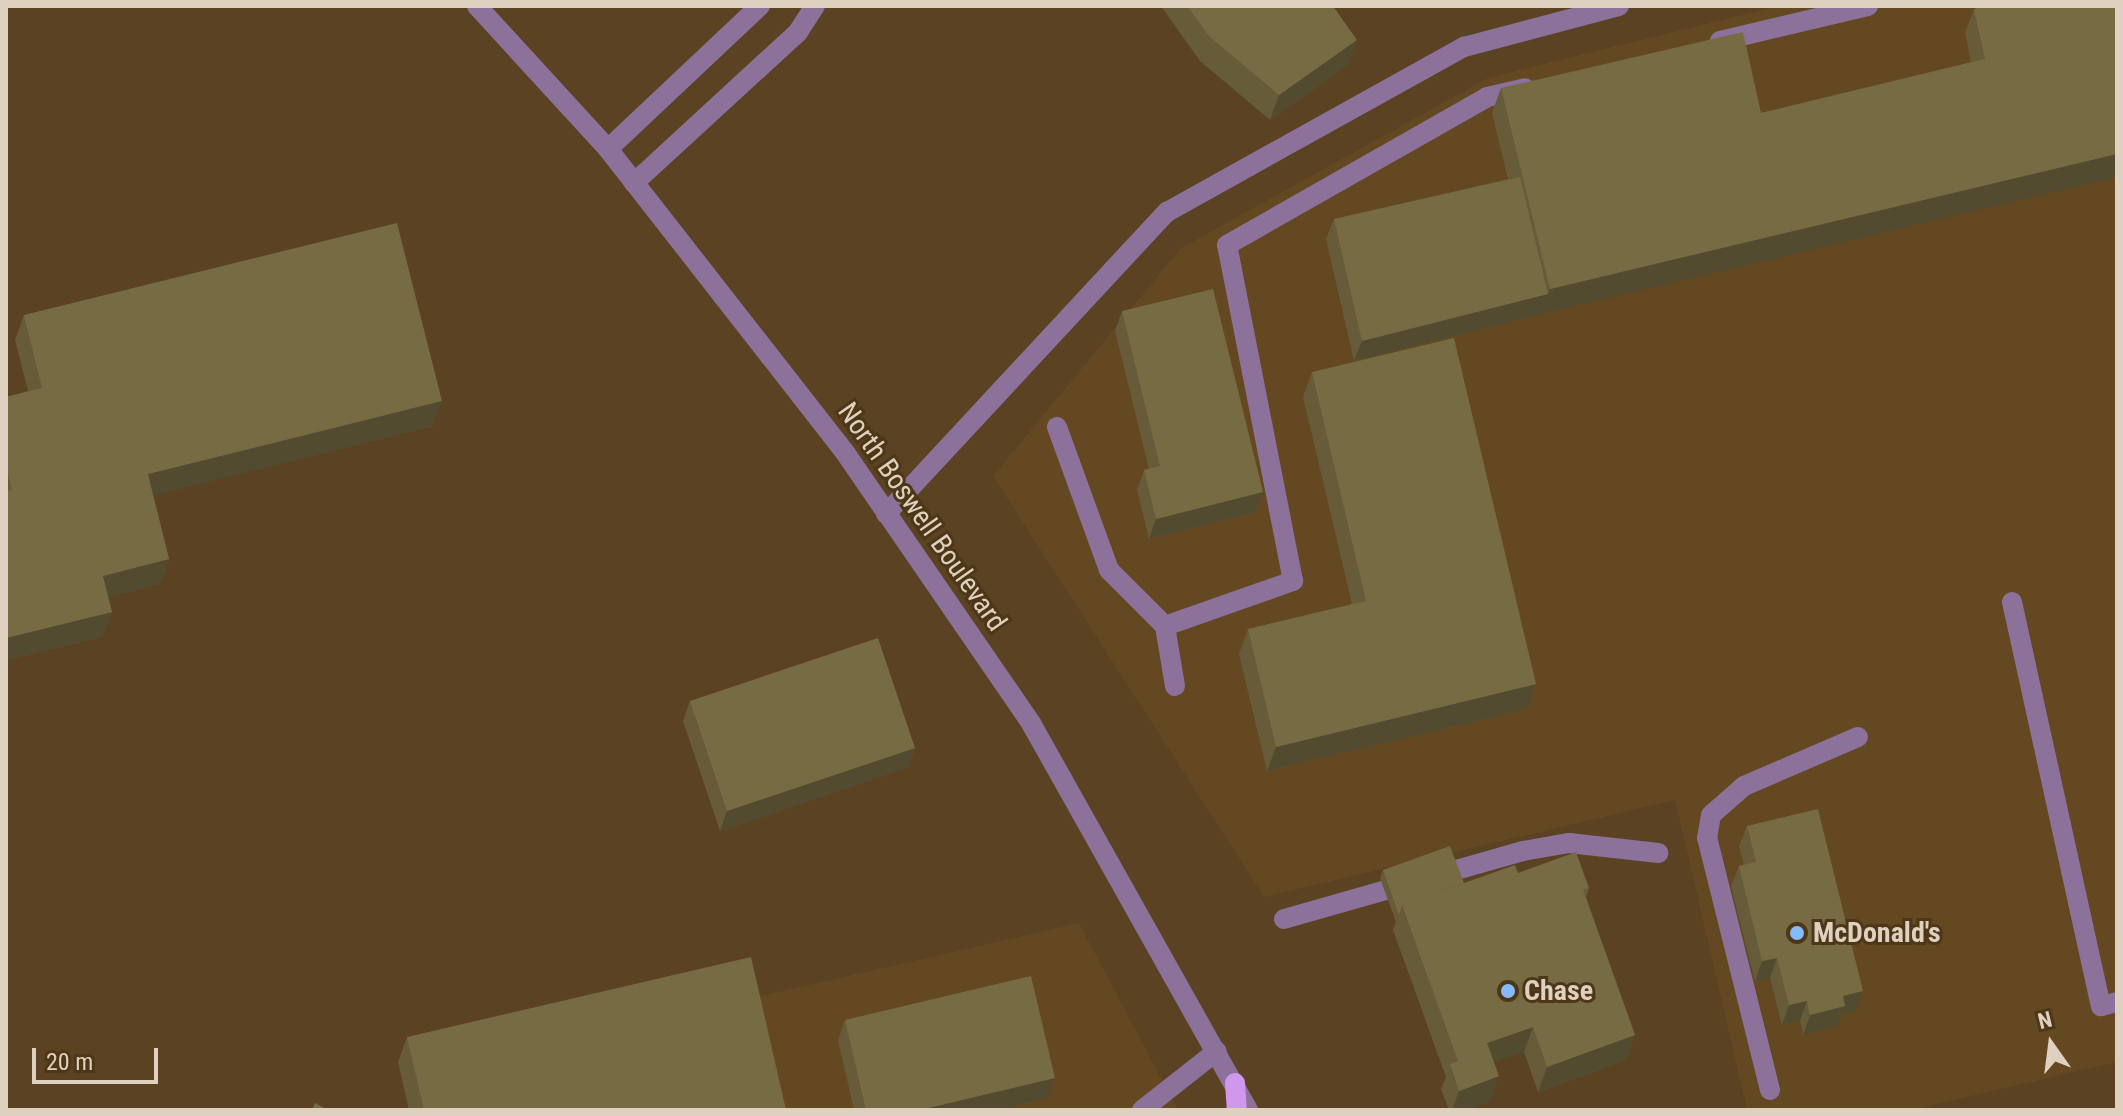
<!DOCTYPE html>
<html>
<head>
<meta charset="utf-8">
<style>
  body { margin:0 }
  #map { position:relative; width:2123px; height:1116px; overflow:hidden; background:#5a4222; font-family:"Roboto Condensed",sans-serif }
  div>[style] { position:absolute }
  .built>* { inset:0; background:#644821 }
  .minor>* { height:20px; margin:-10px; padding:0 10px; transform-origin:10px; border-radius:10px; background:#8c719b }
  .major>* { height:20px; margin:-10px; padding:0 10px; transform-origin:10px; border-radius:10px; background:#cf98ed }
  .wall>* { inset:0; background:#665c3a }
  .shaded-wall>* { inset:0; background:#534b30 }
  .building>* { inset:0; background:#776b44 }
  .dots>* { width:22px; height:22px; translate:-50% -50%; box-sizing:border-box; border:4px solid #4e3717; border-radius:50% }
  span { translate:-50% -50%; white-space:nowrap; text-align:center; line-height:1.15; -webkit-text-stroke:6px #4e3717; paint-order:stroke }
  .street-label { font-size:28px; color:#dfd1c0 }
  .poi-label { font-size:28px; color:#dfd1c0; font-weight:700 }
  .left { translate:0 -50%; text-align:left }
  .frame { position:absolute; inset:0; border:8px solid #dfd1c0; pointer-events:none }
  .north { position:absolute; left:2011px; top:1004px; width:80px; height:80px; -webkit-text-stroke:6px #4e3717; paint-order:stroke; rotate:346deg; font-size:22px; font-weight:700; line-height:32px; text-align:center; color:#dfd1c0 }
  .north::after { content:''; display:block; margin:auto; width:28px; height:36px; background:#dfd1c0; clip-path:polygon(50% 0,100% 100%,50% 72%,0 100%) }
  .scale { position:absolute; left:32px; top:1048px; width:126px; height:36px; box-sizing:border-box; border:4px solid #dfd1c0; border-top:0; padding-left:10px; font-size:24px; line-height:28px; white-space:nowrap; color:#dfd1c0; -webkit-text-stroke:6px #4e3717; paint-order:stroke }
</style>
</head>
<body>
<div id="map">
  <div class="built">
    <i style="clip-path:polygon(1778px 6px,2117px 6px,2117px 1062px,1911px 1110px,1747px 1110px,1675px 800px,1264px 897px,993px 476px,1181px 248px,1488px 78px)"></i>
    <i style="clip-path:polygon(1079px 923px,1178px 1110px,783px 1110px,756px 997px)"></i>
  </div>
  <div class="minor">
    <i style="left:477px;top:6px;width:194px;rotate:47.5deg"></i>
    <i style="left:608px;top:149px;width:383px;rotate:52deg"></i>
    <i style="left:844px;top:451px;width:332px;rotate:55.5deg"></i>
    <i style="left:1032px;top:725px;width:441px;rotate:60.7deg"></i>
    <i style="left:1720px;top:41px;width:152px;rotate:-13.3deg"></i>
    <i style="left:608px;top:149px;width:209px;rotate:-43.3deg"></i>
    <i style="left:634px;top:183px;width:223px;rotate:-42.6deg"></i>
    <i style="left:798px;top:32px;width:31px;rotate:-57deg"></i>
    <i style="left:1057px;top:427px;width:152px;rotate:70deg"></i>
    <i style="left:1109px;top:570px;width:79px;rotate:45deg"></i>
    <i style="left:886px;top:514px;width:413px;rotate:-47.1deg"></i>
    <i style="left:1167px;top:212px;width:340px;rotate:-29.1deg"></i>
    <i style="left:1464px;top:47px;width:160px;rotate:-14.8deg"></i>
    <i style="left:2012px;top:602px;width:414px;rotate:77.6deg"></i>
    <i style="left:2101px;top:1006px;width:16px;rotate:-14deg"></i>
    <i style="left:1175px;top:686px;width:61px;rotate:-99.5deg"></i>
    <i style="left:1165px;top:626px;width:136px;rotate:-19.4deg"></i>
    <i style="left:1293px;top:581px;width:342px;rotate:-101.1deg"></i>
    <i style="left:1227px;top:245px;width:299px;rotate:-29.6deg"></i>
    <i style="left:1487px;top:97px;width:39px;rotate:-13deg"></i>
    <i style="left:1284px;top:919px;width:248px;rotate:-15.9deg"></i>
    <i style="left:1523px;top:851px;width:47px;rotate:-9.9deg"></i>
    <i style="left:1569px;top:843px;width:90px;rotate:6.4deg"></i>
    <i style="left:1770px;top:1090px;width:260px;rotate:-104deg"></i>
    <i style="left:1707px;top:838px;width:23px;rotate:-80deg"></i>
    <i style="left:1711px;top:815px;width:44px;rotate:-41.3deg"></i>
    <i style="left:1744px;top:786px;width:124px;rotate:-23.3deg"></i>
    <i style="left:1142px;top:1110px;width:95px;rotate:-38.2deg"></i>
  </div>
  <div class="major">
    <i style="left:1235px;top:1083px;width:27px;rotate:86deg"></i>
  </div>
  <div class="wall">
    <i style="clip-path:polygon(1161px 6px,1333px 6px,1348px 65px,1270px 120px,1200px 61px)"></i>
    <i style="clip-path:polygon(2117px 6px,1541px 314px,1354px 361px,1326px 239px,1334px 219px,1508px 179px,1492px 113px,1501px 88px,1761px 113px,1971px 62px,1965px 33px,1974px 9px)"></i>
    <i style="clip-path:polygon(1122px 311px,1263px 492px,1256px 512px,1149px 539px,1137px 490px,1144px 470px,1149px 469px,1115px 331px)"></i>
    <i style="clip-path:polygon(24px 315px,433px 426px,153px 495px,169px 559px,160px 584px,108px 597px,112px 612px,102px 637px,6px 660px,6px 397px,28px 391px,15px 340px)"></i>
    <i style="clip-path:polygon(1312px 372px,1536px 684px,1527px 709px,1267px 771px,1239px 654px,1248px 629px,1352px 604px,1303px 397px)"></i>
    <i style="clip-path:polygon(690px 701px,915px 748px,908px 767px,720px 831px,683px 721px)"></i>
    <i style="clip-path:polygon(1747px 826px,1856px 1011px,1842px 1014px,1838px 1026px,1803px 1035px,1800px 1020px,1782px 1025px,1770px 978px,1755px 981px,1731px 886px,1739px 866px,1744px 865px,1739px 846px)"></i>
    <i style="clip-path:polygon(1383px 870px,1464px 883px,1518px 873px,1589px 888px,1586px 897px,1635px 1035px,1626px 1060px,1538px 1092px,1524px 1052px,1494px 1062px,1490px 1101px,1466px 1110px,1449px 1110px,1441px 1089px,1446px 1077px,1393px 930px,1396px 922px,1380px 878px)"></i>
    <i style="clip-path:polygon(845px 1020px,1048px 1098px,997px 1110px,854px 1110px,838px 1040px)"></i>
    <i style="clip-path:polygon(407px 1037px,786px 1110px,409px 1110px,398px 1062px)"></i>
  </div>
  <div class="shaded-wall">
    <i style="clip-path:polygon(1357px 40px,1348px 65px,1270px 120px,1279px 95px)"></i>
    <i style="clip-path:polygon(2117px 154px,2117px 177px,1541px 314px,1354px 361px,1362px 341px,1548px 294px,1550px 289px)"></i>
    <i style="clip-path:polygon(442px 401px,433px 426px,139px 499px,148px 474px)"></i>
    <i style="clip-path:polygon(1263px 492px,1256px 512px,1149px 539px,1156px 519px)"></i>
    <i style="clip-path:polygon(169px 559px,160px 584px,94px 601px,103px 576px)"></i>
    <i style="clip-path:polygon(112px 612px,102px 637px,6px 660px,6px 638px)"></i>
    <i style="clip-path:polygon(1536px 684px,1527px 709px,1267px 771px,1276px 747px)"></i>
    <i style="clip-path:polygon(915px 748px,908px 767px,720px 831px,727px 811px)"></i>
    <i style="clip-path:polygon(1777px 958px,1770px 978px,1755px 981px,1762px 961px)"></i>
    <i style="clip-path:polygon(1863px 991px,1856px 1011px,1842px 1014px,1838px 1026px,1803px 1035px,1810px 1015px,1843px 996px)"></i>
    <i style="clip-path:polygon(1807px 1001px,1800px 1020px,1782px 1025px,1789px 1005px)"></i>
    <i style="clip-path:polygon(1533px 1027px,1524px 1052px,1478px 1068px,1487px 1043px)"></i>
    <i style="clip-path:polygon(1635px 1035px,1626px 1060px,1538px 1092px,1547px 1067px)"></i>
    <i style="clip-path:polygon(1499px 1076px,1490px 1101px,1466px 1110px,1452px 1110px,1459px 1091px)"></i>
    <i style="clip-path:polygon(1055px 1078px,1048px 1098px,997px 1110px,920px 1110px)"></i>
  </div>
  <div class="building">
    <i style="clip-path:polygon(1187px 6px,1333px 6px,1357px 40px,1279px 95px,1209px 36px)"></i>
    <i style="clip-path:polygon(1984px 6px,2117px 6px,2117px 154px,1550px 289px,1501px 88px,1743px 32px,1761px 113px,1985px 59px,1974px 9px)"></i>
    <i style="clip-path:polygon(1520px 177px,1548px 294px,1362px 341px,1334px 219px)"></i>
    <i style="clip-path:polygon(397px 223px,442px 401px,148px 474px,169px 559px,103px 576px,112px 612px,6px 638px,6px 491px,12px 490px,6px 466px,6px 397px,42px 388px,24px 315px)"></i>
    <i style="clip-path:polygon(1213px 289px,1263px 492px,1156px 519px,1144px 470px,1160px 466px,1122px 311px)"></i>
    <i style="clip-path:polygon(1454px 338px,1536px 684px,1276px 747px,1248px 629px,1366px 601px,1312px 372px)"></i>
    <i style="clip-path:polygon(878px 638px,915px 748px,727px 811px,690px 701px)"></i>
    <i style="clip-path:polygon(1818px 809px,1863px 991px,1843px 996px,1845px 1006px,1810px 1015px,1807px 1001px,1789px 1005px,1777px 958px,1762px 961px,1739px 866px,1756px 862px,1747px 826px)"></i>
    <i style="clip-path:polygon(1450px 846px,1464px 883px,1402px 905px,1399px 915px,1383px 870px)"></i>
    <i style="clip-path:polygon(1576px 852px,1589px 888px,1583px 890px,1635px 1035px,1547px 1067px,1533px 1027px,1487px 1043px,1499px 1076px,1459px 1091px,1450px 1064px,1458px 1061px,1402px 905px,1515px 865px,1518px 873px)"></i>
    <i style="clip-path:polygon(751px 957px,786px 1110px,424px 1110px,407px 1037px)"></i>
    <i style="clip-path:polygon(1031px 976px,1055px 1078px,920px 1110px,866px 1110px,845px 1020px)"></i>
    <i style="clip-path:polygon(315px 1103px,328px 1110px,312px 1110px)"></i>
  </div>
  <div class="dots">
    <i style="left:1797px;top:933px;background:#85bbfb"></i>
    <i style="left:1508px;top:991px;background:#85bbfb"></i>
  </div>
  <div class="street-label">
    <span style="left:922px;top:517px;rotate:55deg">North Boswell Boulevard</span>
  </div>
  <div class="poi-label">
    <span class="left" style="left:1813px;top:933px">McDonald's</span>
    <span class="left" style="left:1524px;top:991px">Chase</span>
  </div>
  <div class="frame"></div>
  <div class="north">N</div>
  <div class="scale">20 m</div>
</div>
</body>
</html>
